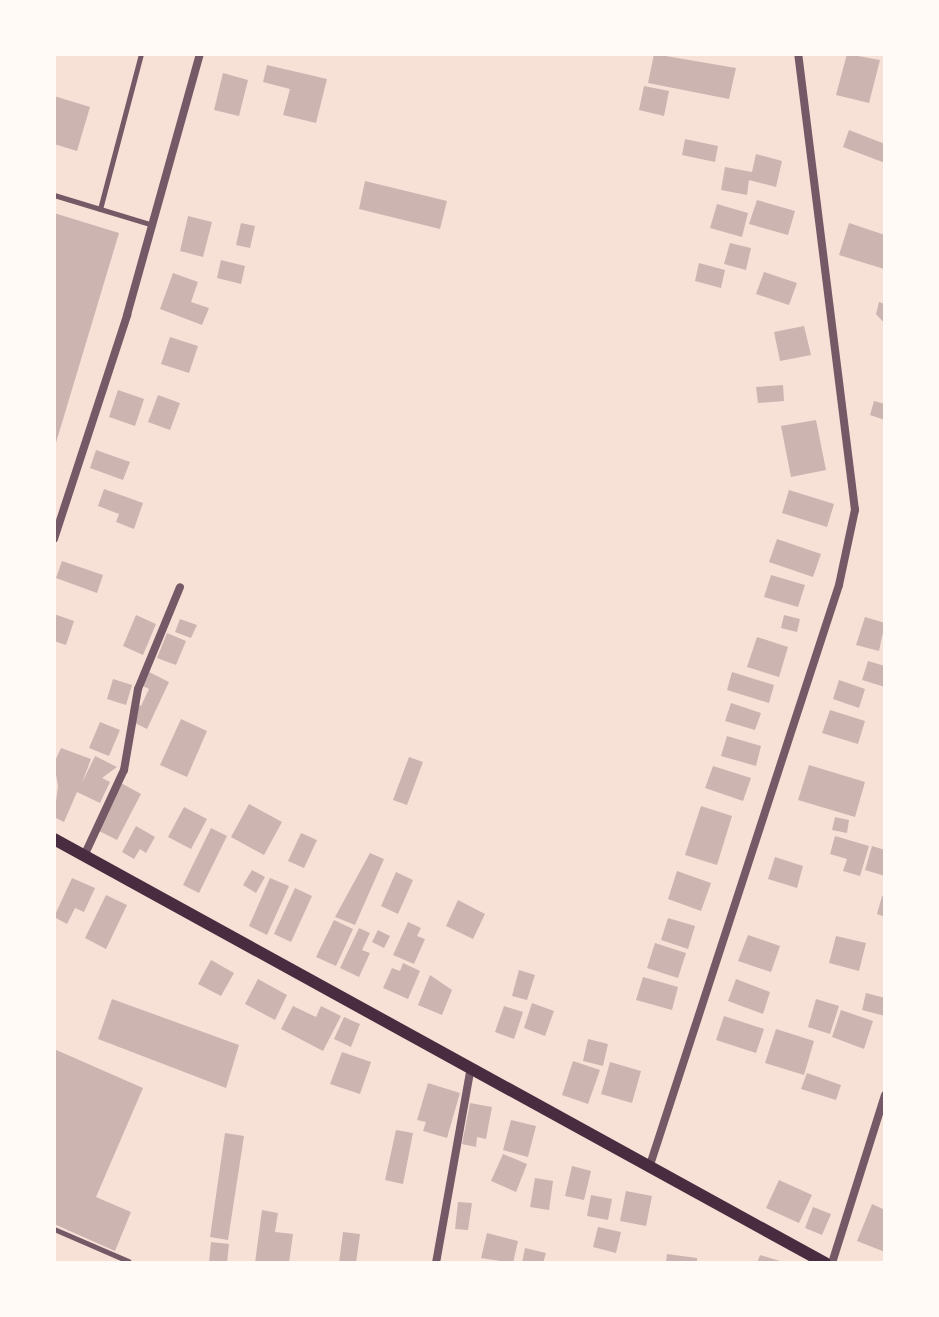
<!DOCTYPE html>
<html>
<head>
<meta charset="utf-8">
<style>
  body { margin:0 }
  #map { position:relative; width:939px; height:1317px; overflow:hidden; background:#f7e1d7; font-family:Spectral,serif }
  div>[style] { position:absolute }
  .building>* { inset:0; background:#ccb4b1 }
  .service>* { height:5px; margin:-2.5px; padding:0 2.5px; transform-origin:2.5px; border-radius:2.5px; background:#755966 }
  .minor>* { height:8px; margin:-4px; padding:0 4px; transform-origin:4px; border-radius:4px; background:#755966 }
  .secondary>* { height:12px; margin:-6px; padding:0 6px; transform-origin:6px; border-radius:6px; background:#4a2c40 }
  span { translate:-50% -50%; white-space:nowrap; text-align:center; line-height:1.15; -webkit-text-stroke:6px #fffaf5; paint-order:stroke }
  .frame { position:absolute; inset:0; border:56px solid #fffaf5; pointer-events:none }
</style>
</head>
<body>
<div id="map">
  <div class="building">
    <i style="clip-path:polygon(654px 54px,736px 68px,729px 99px,648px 83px)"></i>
    <i style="clip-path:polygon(847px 54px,880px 60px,869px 103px,836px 95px)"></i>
    <i style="clip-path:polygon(267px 65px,327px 79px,316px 123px,283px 115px,290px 89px,263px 82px)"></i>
    <i style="clip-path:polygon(223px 73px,248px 80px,239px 116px,214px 110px)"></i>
    <i style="clip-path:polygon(644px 86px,669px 91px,664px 116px,639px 110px)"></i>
    <i style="clip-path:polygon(54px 96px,90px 107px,77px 151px,54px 144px)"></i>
    <i style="clip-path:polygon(849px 130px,885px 144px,885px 163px,843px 147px)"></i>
    <i style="clip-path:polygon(685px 139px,718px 146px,715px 162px,682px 155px)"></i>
    <i style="clip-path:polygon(756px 154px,782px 161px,776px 187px,749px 180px,747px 195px,721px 190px,725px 167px,752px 172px)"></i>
    <i style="clip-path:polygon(365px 181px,447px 201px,440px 229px,359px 209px)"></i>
    <i style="clip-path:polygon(757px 200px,795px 211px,788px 235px,749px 224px)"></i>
    <i style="clip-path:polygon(717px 204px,748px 213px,742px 237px,710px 228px)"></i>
    <i style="clip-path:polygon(54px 213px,119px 233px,55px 446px,54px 446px)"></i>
    <i style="clip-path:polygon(188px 216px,212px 222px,203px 257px,180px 251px)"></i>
    <i style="clip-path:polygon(241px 223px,255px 226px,250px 248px,236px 245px)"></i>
    <i style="clip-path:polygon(849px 223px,885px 235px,884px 269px,839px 255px)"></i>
    <i style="clip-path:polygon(730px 243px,751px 248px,746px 270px,724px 264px)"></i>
    <i style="clip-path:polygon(221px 260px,245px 266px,241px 284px,217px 278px)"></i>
    <i style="clip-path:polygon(699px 263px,725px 270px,721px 288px,695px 281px)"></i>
    <i style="clip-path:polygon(764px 272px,797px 283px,789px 305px,756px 294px)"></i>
    <i style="clip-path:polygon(173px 273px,198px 282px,191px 302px,209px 308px,202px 325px,160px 309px)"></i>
    <i style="clip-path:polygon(879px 302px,885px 304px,885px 324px,876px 314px)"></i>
    <i style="clip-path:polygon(804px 326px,811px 355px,780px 361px,774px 332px)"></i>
    <i style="clip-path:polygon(170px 337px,198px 346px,189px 373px,161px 364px)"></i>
    <i style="clip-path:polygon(783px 385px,784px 401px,758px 403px,756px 387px)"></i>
    <i style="clip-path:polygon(118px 390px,144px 399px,135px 426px,109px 417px)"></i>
    <i style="clip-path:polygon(158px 395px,180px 403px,170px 430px,148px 422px)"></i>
    <i style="clip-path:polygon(874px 401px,885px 404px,885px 420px,870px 415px)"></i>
    <i style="clip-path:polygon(816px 420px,826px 470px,791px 477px,781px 426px)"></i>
    <i style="clip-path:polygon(96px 450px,130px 462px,123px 480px,90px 468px)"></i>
    <i style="clip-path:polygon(104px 489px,143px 503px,134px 529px,116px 522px,119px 514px,98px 506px)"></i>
    <i style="clip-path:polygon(789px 490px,834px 504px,827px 527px,782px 513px)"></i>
    <i style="clip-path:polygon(777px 539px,821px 554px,813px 577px,769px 562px)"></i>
    <i style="clip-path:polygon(62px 561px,103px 575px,97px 593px,56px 578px)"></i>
    <i style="clip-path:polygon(771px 575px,805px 585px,798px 607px,764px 597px)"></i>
    <i style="clip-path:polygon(54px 614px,74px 621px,66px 645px,54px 641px)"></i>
    <i style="clip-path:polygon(136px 615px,156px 624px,143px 655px,123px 646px)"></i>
    <i style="clip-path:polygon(784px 615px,800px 619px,797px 632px,781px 628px)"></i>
    <i style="clip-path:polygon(865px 617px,885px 623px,879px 651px,856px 645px)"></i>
    <i style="clip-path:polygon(180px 619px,197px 625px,191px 638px,175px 632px)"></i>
    <i style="clip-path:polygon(167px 633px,186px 641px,176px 665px,157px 658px)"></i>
    <i style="clip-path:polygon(757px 637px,788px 647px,779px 677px,747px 667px)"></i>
    <i style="clip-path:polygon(868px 661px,885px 666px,885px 687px,862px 680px)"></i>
    <i style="clip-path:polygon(149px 672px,169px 682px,147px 729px,133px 722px,136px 704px,141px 706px,149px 689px,143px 686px)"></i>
    <i style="clip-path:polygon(732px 672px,774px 685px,769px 703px,727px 690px)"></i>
    <i style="clip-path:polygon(113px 679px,132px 685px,126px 705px,107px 699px)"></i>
    <i style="clip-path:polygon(839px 680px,865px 689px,859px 708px,833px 699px)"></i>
    <i style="clip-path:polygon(731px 703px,761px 713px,755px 730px,725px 721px)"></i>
    <i style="clip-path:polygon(830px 710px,865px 721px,858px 744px,822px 733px)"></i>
    <i style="clip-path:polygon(181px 719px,207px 731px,187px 777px,160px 765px)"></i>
    <i style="clip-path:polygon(100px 722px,120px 730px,109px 756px,89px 748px)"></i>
    <i style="clip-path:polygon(727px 736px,761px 746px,756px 766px,721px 756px)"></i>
    <i style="clip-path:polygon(61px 748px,91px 759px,82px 783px,95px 756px,117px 767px,102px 778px,110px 782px,100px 803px,77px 792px,64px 822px,54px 817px,58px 786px,54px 763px)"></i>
    <i style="clip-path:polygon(409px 757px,423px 762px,407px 805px,393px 800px)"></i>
    <i style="clip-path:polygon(809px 765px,865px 782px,855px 817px,798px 800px)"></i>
    <i style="clip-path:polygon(713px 766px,751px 778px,743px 801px,705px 788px)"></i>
    <i style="clip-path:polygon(121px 783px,141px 794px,117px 840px,97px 830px)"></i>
    <i style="clip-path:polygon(249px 804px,282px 822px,264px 855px,231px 837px)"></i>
    <i style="clip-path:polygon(701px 806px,732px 816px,717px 865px,685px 855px)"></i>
    <i style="clip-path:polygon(184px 807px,207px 819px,191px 849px,168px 837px)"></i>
    <i style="clip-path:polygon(835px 817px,849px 820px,847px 833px,832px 830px)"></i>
    <i style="clip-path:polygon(136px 826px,155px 837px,146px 853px,140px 849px,134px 859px,122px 852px)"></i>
    <i style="clip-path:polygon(211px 828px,227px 836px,199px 893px,183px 885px)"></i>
    <i style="clip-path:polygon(301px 833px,317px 840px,304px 868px,288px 861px)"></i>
    <i style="clip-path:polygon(835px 836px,869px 846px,860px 876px,843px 871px,847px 859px,830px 854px)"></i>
    <i style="clip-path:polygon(872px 846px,885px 850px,885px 876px,865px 870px)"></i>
    <i style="clip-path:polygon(370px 853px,384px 859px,355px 925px,335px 917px)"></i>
    <i style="clip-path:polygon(775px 857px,803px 866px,797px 888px,768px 879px)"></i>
    <i style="clip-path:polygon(252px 870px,265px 877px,256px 893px,243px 885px)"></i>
    <i style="clip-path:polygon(677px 871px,711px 883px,701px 911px,668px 899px)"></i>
    <i style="clip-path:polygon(396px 872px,413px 880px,398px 914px,381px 906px)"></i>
    <i style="clip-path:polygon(72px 878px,95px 888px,84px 912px,75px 908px,67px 924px,54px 917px)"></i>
    <i style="clip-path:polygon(270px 878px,289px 886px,267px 935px,249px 926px)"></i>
    <i style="clip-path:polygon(295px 888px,312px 896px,291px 942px,274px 934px)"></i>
    <i style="clip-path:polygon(106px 895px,127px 905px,106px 949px,85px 938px)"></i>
    <i style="clip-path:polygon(882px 896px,885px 897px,885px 917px,877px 914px)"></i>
    <i style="clip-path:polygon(458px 900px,485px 914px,473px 939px,446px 926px)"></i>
    <i style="clip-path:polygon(668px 918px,695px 926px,688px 949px,661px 940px)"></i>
    <i style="clip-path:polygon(334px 920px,353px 929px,336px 966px,316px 957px)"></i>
    <i style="clip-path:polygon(408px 922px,421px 928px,417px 936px,425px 939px,414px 964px,393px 955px)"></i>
    <i style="clip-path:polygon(359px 928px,370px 933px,362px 950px,370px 953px,359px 977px,340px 968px)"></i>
    <i style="clip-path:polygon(378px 930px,390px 936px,384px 948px,372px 942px)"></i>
    <i style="clip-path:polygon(748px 935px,780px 946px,771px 972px,738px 961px)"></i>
    <i style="clip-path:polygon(836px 936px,866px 943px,859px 971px,829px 963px)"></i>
    <i style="clip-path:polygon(655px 943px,686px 953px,678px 978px,647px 968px)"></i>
    <i style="clip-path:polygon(211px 960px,234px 973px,221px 996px,198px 984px)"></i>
    <i style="clip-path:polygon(403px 963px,420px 971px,408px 999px,383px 988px,392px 968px,400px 971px)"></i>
    <i style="clip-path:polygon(519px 970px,535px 975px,527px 1000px,512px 996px)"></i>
    <i style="clip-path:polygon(430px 975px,452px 990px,442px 1015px,418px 1005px)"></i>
    <i style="clip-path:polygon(643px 977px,678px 987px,672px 1010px,636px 1000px)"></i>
    <i style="clip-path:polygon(258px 979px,287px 995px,275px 1020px,245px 1004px)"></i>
    <i style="clip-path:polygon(736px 979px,770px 992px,763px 1014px,728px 1001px)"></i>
    <i style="clip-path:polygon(866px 993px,885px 998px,885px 1016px,862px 1010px)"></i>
    <i style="clip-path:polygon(112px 999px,239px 1045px,226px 1088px,98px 1039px)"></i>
    <i style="clip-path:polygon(816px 999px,839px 1006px,830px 1034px,808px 1027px)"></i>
    <i style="clip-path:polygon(532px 1003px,554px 1011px,545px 1036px,524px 1028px)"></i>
    <i style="clip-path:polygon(293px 1006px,316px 1017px,321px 1006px,341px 1016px,323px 1051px,281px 1029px)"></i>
    <i style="clip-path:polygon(504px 1006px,523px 1012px,514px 1039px,495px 1032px)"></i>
    <i style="clip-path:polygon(841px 1010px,873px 1021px,864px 1049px,832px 1037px)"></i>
    <i style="clip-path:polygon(724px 1016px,764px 1029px,756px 1053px,716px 1040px)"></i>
    <i style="clip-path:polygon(344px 1017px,360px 1024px,351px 1047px,334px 1039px)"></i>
    <i style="clip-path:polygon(776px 1029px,814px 1041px,804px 1075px,765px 1063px)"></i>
    <i style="clip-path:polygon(588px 1039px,608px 1044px,603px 1066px,583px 1061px)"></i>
    <i style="clip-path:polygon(54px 1049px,143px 1088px,96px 1197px,131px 1212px,115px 1251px,54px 1224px)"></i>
    <i style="clip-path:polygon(342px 1052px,371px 1062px,360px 1094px,330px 1084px)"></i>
    <i style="clip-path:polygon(573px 1061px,600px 1070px,588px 1104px,562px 1095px)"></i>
    <i style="clip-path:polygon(610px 1062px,641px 1071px,632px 1103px,601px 1094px)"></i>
    <i style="clip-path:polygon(807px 1073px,841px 1085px,836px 1100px,801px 1089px)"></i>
    <i style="clip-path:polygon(428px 1083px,460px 1093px,447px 1138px,423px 1131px,426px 1122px,417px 1120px)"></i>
    <i style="clip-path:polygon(470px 1103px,492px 1107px,486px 1139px,477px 1137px,476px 1147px,462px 1144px)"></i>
    <i style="clip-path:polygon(511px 1120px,536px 1126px,528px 1157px,503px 1150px)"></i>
    <i style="clip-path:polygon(396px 1130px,413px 1133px,403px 1184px,385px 1180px)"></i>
    <i style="clip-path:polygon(225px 1133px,244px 1136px,228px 1240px,210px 1237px)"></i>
    <i style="clip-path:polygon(503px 1154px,527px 1164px,516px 1192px,491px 1181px)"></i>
    <i style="clip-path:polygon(572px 1166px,591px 1171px,584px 1200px,565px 1196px)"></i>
    <i style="clip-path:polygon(535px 1178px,553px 1181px,549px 1210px,530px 1207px)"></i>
    <i style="clip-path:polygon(779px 1180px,812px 1195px,799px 1223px,766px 1208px)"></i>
    <i style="clip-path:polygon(626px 1191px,652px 1196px,646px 1226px,620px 1221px)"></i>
    <i style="clip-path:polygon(591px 1195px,612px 1199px,608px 1220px,587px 1216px)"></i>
    <i style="clip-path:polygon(458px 1202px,472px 1203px,468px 1230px,455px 1229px)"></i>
    <i style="clip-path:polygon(872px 1204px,885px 1210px,885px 1252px,857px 1241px)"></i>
    <i style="clip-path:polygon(813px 1207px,831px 1214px,822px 1235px,805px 1228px)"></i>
    <i style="clip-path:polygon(262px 1210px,278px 1213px,275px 1232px,293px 1234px,289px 1263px,255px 1263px)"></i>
    <i style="clip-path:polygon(598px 1227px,621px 1232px,616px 1253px,593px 1247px)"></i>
    <i style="clip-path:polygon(343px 1232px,360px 1234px,356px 1263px,339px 1263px)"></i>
    <i style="clip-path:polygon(487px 1233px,518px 1241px,513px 1263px,481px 1258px)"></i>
    <i style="clip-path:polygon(211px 1242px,229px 1244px,227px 1263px,209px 1263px)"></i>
    <i style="clip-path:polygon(525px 1248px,546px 1253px,543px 1263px,522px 1263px)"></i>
    <i style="clip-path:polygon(667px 1254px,697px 1258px,697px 1263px,666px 1263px)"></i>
    <i style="clip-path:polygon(760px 1255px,783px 1262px,783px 1263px,757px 1263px)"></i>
  </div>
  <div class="service">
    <i style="left:54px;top:195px;width:103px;rotate:16.9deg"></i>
    <i style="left:100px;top:209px;width:160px;rotate:-75.2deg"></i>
    <i style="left:54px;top:1229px;width:81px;rotate:23.4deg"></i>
  </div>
  <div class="minor">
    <i style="left:54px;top:539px;width:236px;rotate:-71.9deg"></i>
    <i style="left:127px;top:315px;width:271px;rotate:-74.4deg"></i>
    <i style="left:84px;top:856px;width:95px;rotate:-65.1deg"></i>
    <i style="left:124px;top:770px;width:82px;rotate:-80.2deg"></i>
    <i style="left:138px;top:689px;width:110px;rotate:-67.6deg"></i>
    <i style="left:649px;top:1168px;width:613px;rotate:-71.95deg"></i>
    <i style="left:839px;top:585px;width:77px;rotate:-78deg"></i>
    <i style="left:855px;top:510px;width:460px;rotate:-97.1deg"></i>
    <i style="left:436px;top:1263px;width:194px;rotate:-79.9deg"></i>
    <i style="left:832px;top:1263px;width:176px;rotate:-72.5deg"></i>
  </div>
  <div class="secondary">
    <i style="left:54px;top:839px;width:880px;rotate:28.81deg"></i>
  </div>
  <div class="frame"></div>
</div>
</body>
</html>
